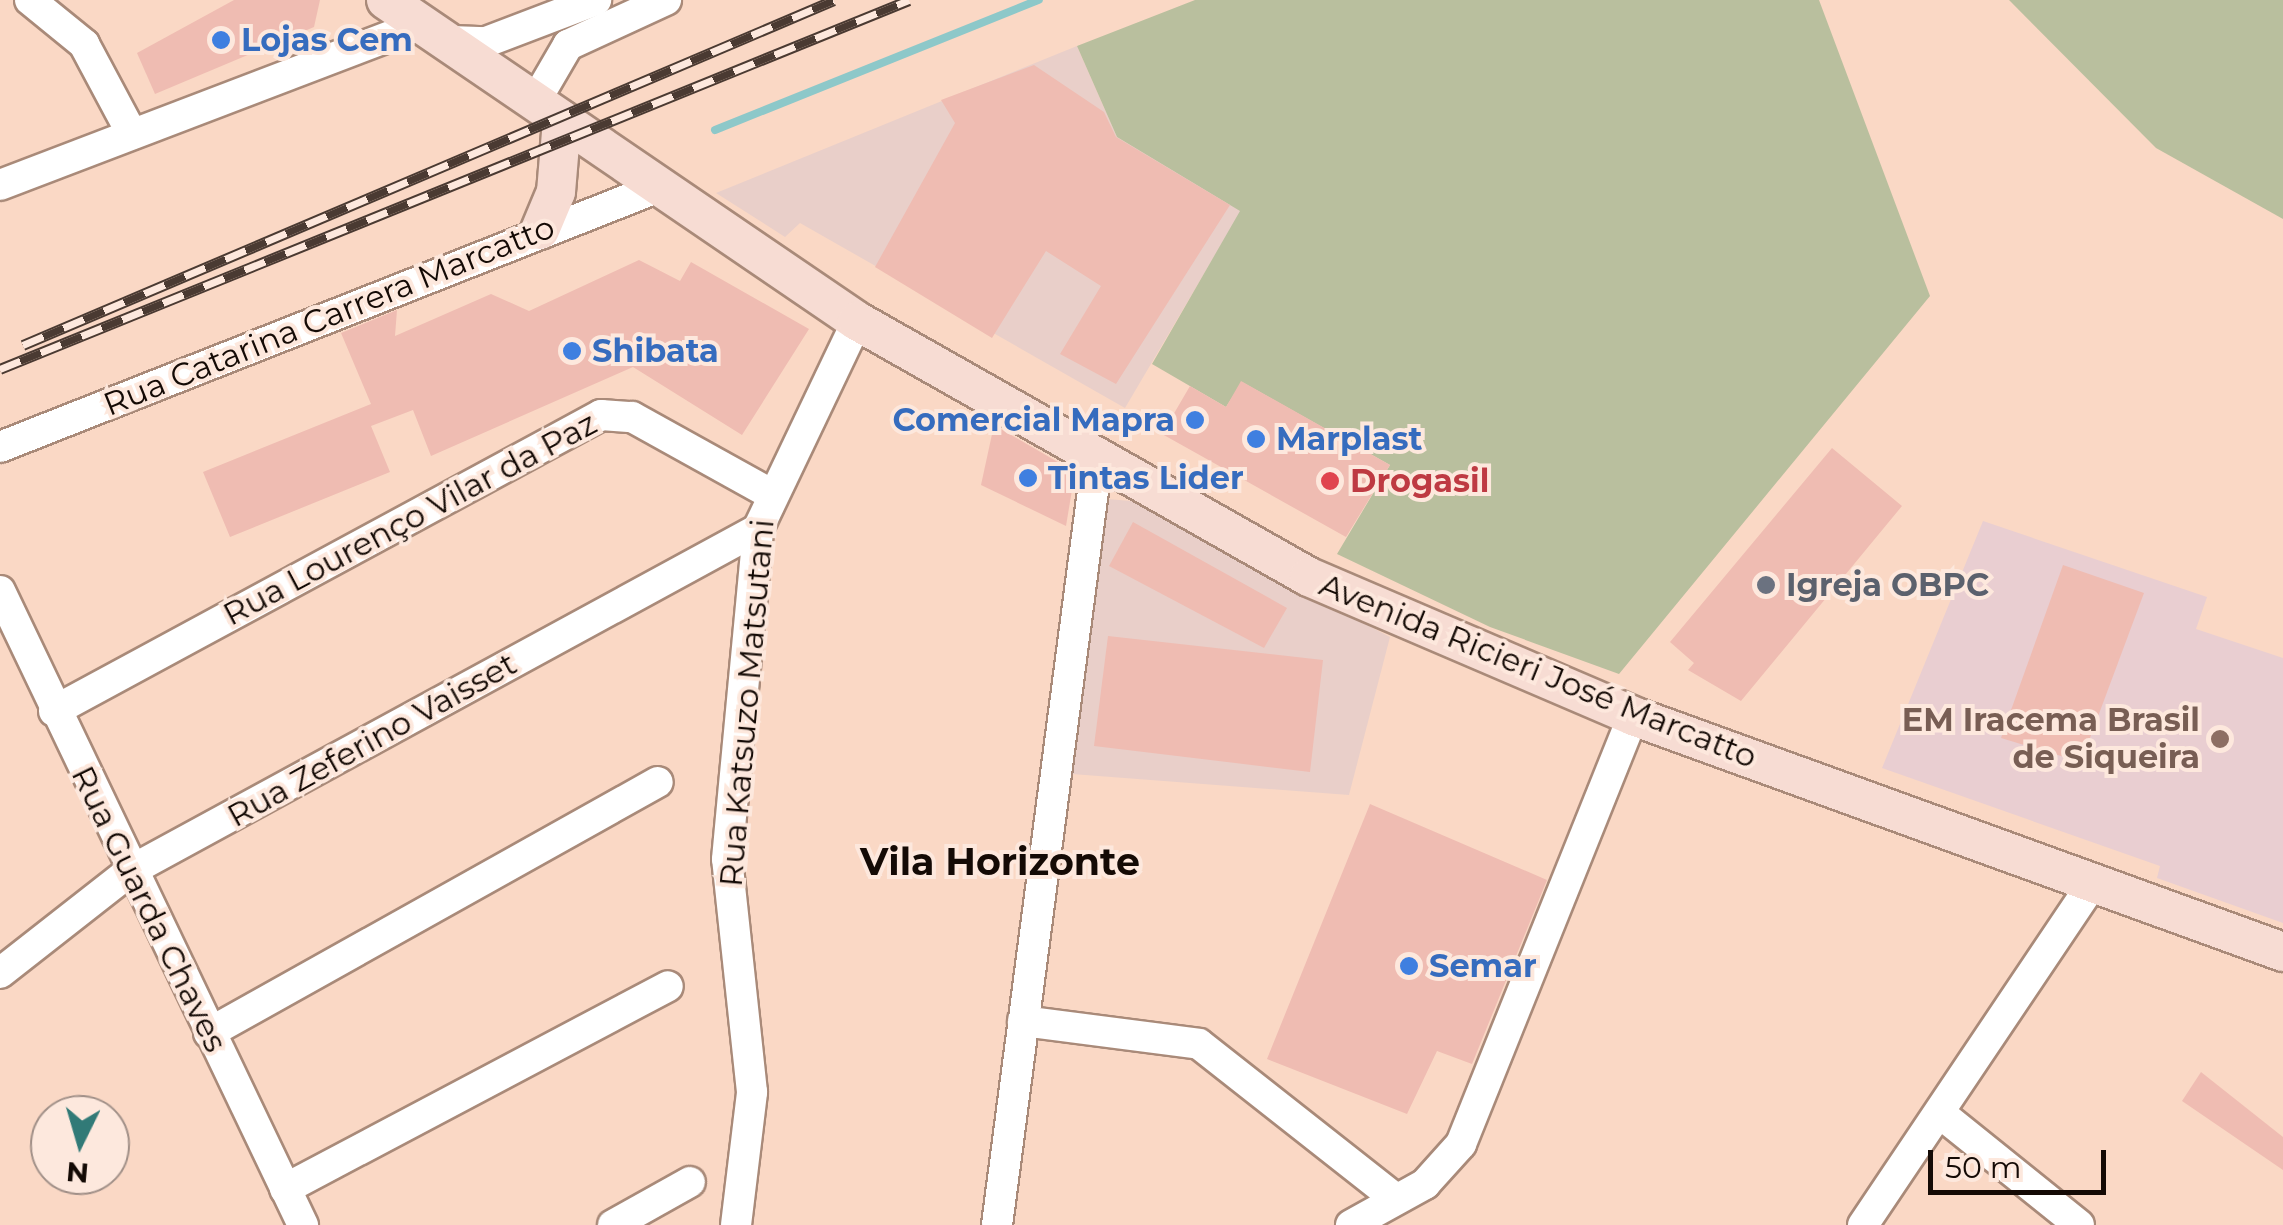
<!DOCTYPE html>
<html>
<head>
<meta charset="utf-8">
<style>
  body { margin:0 }
  #map { position:relative; width:2283px; height:1225px; overflow:hidden; background:#fad8c5; font-family:Montserrat,sans-serif }
  div>[style] { position:absolute }
  .industrial>* { inset:0; background:#e9cfc9 }
  .education>* { inset:0; background:#e9ced1 }
  .green>* { inset:0; background:#b9bf9e }
  .stream>* { height:8px; margin:-4px; padding:0 4px; transform-origin:4px; border-radius:4px; background:#8dc8c9 }
  .building>* { inset:0; background:#efbcb2 }
  .roads { filter:drop-shadow(2px 0 #a98a79) drop-shadow(-2px 0 #a98a79) drop-shadow(0 2px #a98a79) drop-shadow(0 -2px #a98a79) }
  .minor>* { height:30px; margin:-15px; padding:0 15px; transform-origin:15px; border-radius:15px; background:#fff }
  .major>* { height:38px; margin:-19px; padding:0 19px; transform-origin:19px; border-radius:19px; background:#f7dcd3 }
  .rail>* { height:11px; margin-top:-5.5px; transform-origin:0; background:repeating-linear-gradient(90deg,#fde8dd 0 22px,#4a3a32 0 44px); box-sizing:border-box; border-block:2px solid #4a3a32 }
  .dots>* { width:28px; height:28px; translate:-50% -50%; box-sizing:border-box; border:5px solid #fde8dd; border-radius:50% }
  span { translate:-50% -50%; white-space:nowrap; text-align:center; line-height:1.15; -webkit-text-stroke:8px #fde8dd; paint-order:stroke }
  .shop-label { font-size:32px; color:#366cbe; font-weight:700 }
  .left { translate:0 -50%; text-align:left }
  .right { translate:-100% -50%; text-align:right }
  .street-label { font-size:32px; color:#140a05 }
  .health-label { font-size:32px; color:#be3a42; font-weight:700 }
  .worship-label { font-size:32px; color:#5b616d; font-weight:700 }
  .education-label { font-size:32px; color:#785e54; font-weight:700 }
  .quarter-label { font-size:38px; color:#140a05; font-weight:700 }
  .north { position:absolute; left:30px; top:1095px; width:100px; height:100px; box-sizing:border-box; background:#fde8dd; border:2px solid #a08f87; border-radius:50%; rotate:185deg; font-size:28px; font-weight:700; line-height:40px; text-align:center; color:#140a05 }
  .north::after { content:''; display:block; margin:auto; width:35px; height:45px; background:#317a77; clip-path:polygon(50% 0,100% 100%,50% 72%,0 100%) }
  .scale { position:absolute; left:1928px; top:1150px; width:178px; height:45px; box-sizing:border-box; border:5px solid #140a05; border-top:0; padding-left:12px; font-size:30px; line-height:35px; white-space:nowrap; color:#140a05; -webkit-text-stroke:8px #fde8dd; paint-order:stroke }
</style>
</head>
<body>
<div id="map">
  <div class="industrial">
    <i style="clip-path:polygon(1077px 46px,1117px 137px,1241px 211px,1125px 408px,800px 223px,785px 237px,716px 193px)"></i>
    <i style="clip-path:polygon(1107px 499px,1131px 501px,1390px 637px,1349px 795px,1072px 774px)"></i>
  </div>
  <div class="education">
    <i style="clip-path:polygon(1983px 521px,2207px 597px,2196px 629px,2283px 658px,2283px 923px,2157px 878px,2160px 866px,1882px 768px)"></i>
  </div>
  <div class="green">
    <i style="clip-path:polygon(1195px 0,1819px 0,1930px 296px,1619px 674px,1490px 627px,1337px 554px,1390px 465px,1242px 382px,1226px 407px,1152px 364px,1240px 211px,1117px 137px,1077px 46px)"></i>
    <i style="clip-path:polygon(2009px 0,2283px 0,2283px 219px,2156px 148px)"></i>
  </div>
  <div class="stream">
    <i style="left:715px;top:130px;width:349px;rotate:-21.9deg"></i>
  </div>
  <div class="building">
    <i style="clip-path:polygon(234px 0,320px 0,314px 27px,155px 94px,137px 53px)"></i>
    <i style="clip-path:polygon(1034px 65px,1104px 112px,1116px 137px,1230px 205px,1116px 384px,1060px 354px,1101px 286px,1046px 251px,992px 338px,875px 267px,955px 123px,941px 100px)"></i>
    <i style="clip-path:polygon(639px 260px,680px 281px,691px 262px,809px 329px,742px 435px,633px 367px,431px 456px,413px 410px,371px 426px,390px 472px,230px 537px,203px 472px,371px 404px,341px 333px,397px 310px,395px 336px,491px 294px,529px 311px)"></i>
    <i style="clip-path:polygon(1241px 381px,1390px 465px,1346px 537px,1162px 434px,1190px 386px,1226px 407px)"></i>
    <i style="clip-path:polygon(994px 425px,1075px 472px,1066px 526px,981px 485px)"></i>
    <i style="clip-path:polygon(1832px 448px,1902px 506px,1741px 701px,1688px 670px,1694px 663px,1670px 642px)"></i>
    <i style="clip-path:polygon(1133px 522px,1287px 608px,1264px 648px,1109px 566px)"></i>
    <i style="clip-path:polygon(2063px 565px,2144px 593px,2081px 762px,2001px 738px)"></i>
    <i style="clip-path:polygon(1108px 636px,1323px 660px,1310px 772px,1094px 746px)"></i>
    <i style="clip-path:polygon(1370px 804px,1547px 880px,1472px 1064px,1437px 1051px,1407px 1114px,1267px 1059px)"></i>
    <i style="clip-path:polygon(2201px 1072px,2283px 1137px,2283px 1170px,2182px 1101px)"></i>
  </div>
  <div class="roads">
    <div class="minor">
      <i style="left:30px;top:0;width:70px;rotate:39.2deg"></i>
      <i style="left:84px;top:44px;width:102px;rotate:61.9deg"></i>
      <i style="left:450px;top:41px;width:36px;rotate:2deg"></i>
      <i style="left:486px;top:42px;width:118px;rotate:-20.9deg"></i>
      <i style="left:536px;top:100px;width:64px;rotate:-59.8deg"></i>
      <i style="left:568px;top:45px;width:108px;rotate:-24.7deg"></i>
      <i style="left:0;top:185px;width:449px;rotate:-20.9deg"></i>
      <i style="left:0;top:447px;width:708px;rotate:-21.53deg"></i>
      <i style="left:0;top:591px;width:703px;rotate:64.46deg"></i>
      <i style="left:54px;top:711px;width:622px;rotate:-28.42deg"></i>
      <i style="left:601px;top:415px;width:31px;rotate:4deg"></i>
      <i style="left:632px;top:417px;width:157px;rotate:29deg"></i>
      <i style="left:0;top:973px;width:165px;rotate:-38.1deg"></i>
      <i style="left:130px;top:871px;width:715px;rotate:-28.57deg"></i>
      <i style="left:1023px;top:1021px;width:177px;rotate:7.4deg"></i>
      <i style="left:1199px;top:1044px;width:251px;rotate:38.2deg"></i>
      <i style="left:209px;top:1033px;width:514px;rotate:-29.21deg"></i>
      <i style="left:1941px;top:1114px;width:177px;rotate:38.8deg"></i>
      <i style="left:285px;top:1189px;width:433px;rotate:-27.9deg"></i>
      <i style="left:613px;top:1225px;width:88px;rotate:-29.2deg"></i>
      <i style="left:736px;top:1225px;width:134px;rotate:-83.1deg"></i>
      <i style="left:752px;top:1092px;width:234px;rotate:-96.1deg"></i>
      <i style="left:727px;top:859px;width:331px;rotate:-84.6deg"></i>
      <i style="left:758px;top:529px;width:230px;rotate:-64.5deg"></i>
      <i style="left:997px;top:1225px;width:772px;rotate:-82.55deg"></i>
      <i style="left:1351px;top:1225px;width:85px;rotate:-29deg"></i>
      <i style="left:1425px;top:1184px;width:54px;rotate:-48deg"></i>
      <i style="left:1461px;top:1144px;width:461px;rotate:-68.1deg"></i>
      <i style="left:1863px;top:1225px;width:412px;rotate:-56.1deg"></i>
    </div>
    <div class="major">
      <i style="left:386px;top:0;width:570px;rotate:34.28deg"></i>
      <i style="left:857px;top:321px;width:519px;rotate:29.53deg"></i>
      <i style="left:1309px;top:577px;width:353px;rotate:23.2deg"></i>
      <i style="left:1633px;top:716px;width:692px;rotate:19.95deg"></i>
      <i style="left:540px;top:230px;width:41px;rotate:-67.2deg"></i>
      <i style="left:556px;top:192px;width:72px;rotate:-85.2deg"></i>
    </div>
  </div>
  <div class="rail">
    <i style="left:23px;top:345px;width:881px;rotate:-23.04deg"></i>
    <i style="left:0;top:369px;width:981px;rotate:-22.09deg"></i>
  </div>
  <div class="dots">
    <i style="left:221px;top:40px;background:#3f7fe0"></i>
    <i style="left:572px;top:351px;background:#3f7fe0"></i>
    <i style="left:1195px;top:420px;background:#3f7fe0"></i>
    <i style="left:1256px;top:439px;background:#3f7fe0"></i>
    <i style="left:1028px;top:478px;background:#3f7fe0"></i>
    <i style="left:1330px;top:481px;background:#e0444e"></i>
    <i style="left:1766px;top:585px;background:#6b7280"></i>
    <i style="left:2220px;top:739px;background:#8d6e63"></i>
    <i style="left:1409px;top:966px;background:#3f7fe0"></i>
  </div>
  <div class="shop-label">
    <span class="left" style="left:241px;top:40px">Lojas Cem</span>
    <span class="left" style="left:592px;top:351px">Shibata</span>
    <span class="right" style="left:1175px;top:420px">Comercial Mapra</span>
    <span class="left" style="left:1276px;top:439px">Marplast</span>
    <span class="left" style="left:1048px;top:478px">Tintas Lider</span>
    <span class="left" style="left:1429px;top:966px">Semar</span>
  </div>
  <div class="street-label">
    <span style="left:329px;top:316px;rotate:-22deg">Rua Catarina Carrera Marcatto</span>
    <span style="left:410px;top:519px;rotate:-28deg">Rua Lourenço Vilar da Paz</span>
    <span style="left:1538px;top:671px;rotate:22deg">Avenida Ricieri José Marcatto</span>
    <span style="left:747px;top:703px;rotate:-85deg">Rua Katsuzo Matsutani</span>
    <span style="left:372px;top:740px;rotate:-29deg">Rua Zeferino Vaisset</span>
    <span style="left:149px;top:909px;rotate:64deg">Rua Guarda Chaves</span>
  </div>
  <div class="health-label">
    <span class="left" style="left:1350px;top:481px">Drogasil</span>
  </div>
  <div class="worship-label">
    <span class="left" style="left:1786px;top:585px">Igreja OBPC</span>
  </div>
  <div class="education-label">
    <span class="right" style="left:2200px;top:739px">EM Iracema Brasil<br>de Siqueira</span>
  </div>
  <div class="quarter-label">
    <span style="left:1000px;top:862px">Vila Horizonte</span>
  </div>
  <div class="north">N</div>
  <div class="scale">50 m</div>
</div>
</body>
</html>
